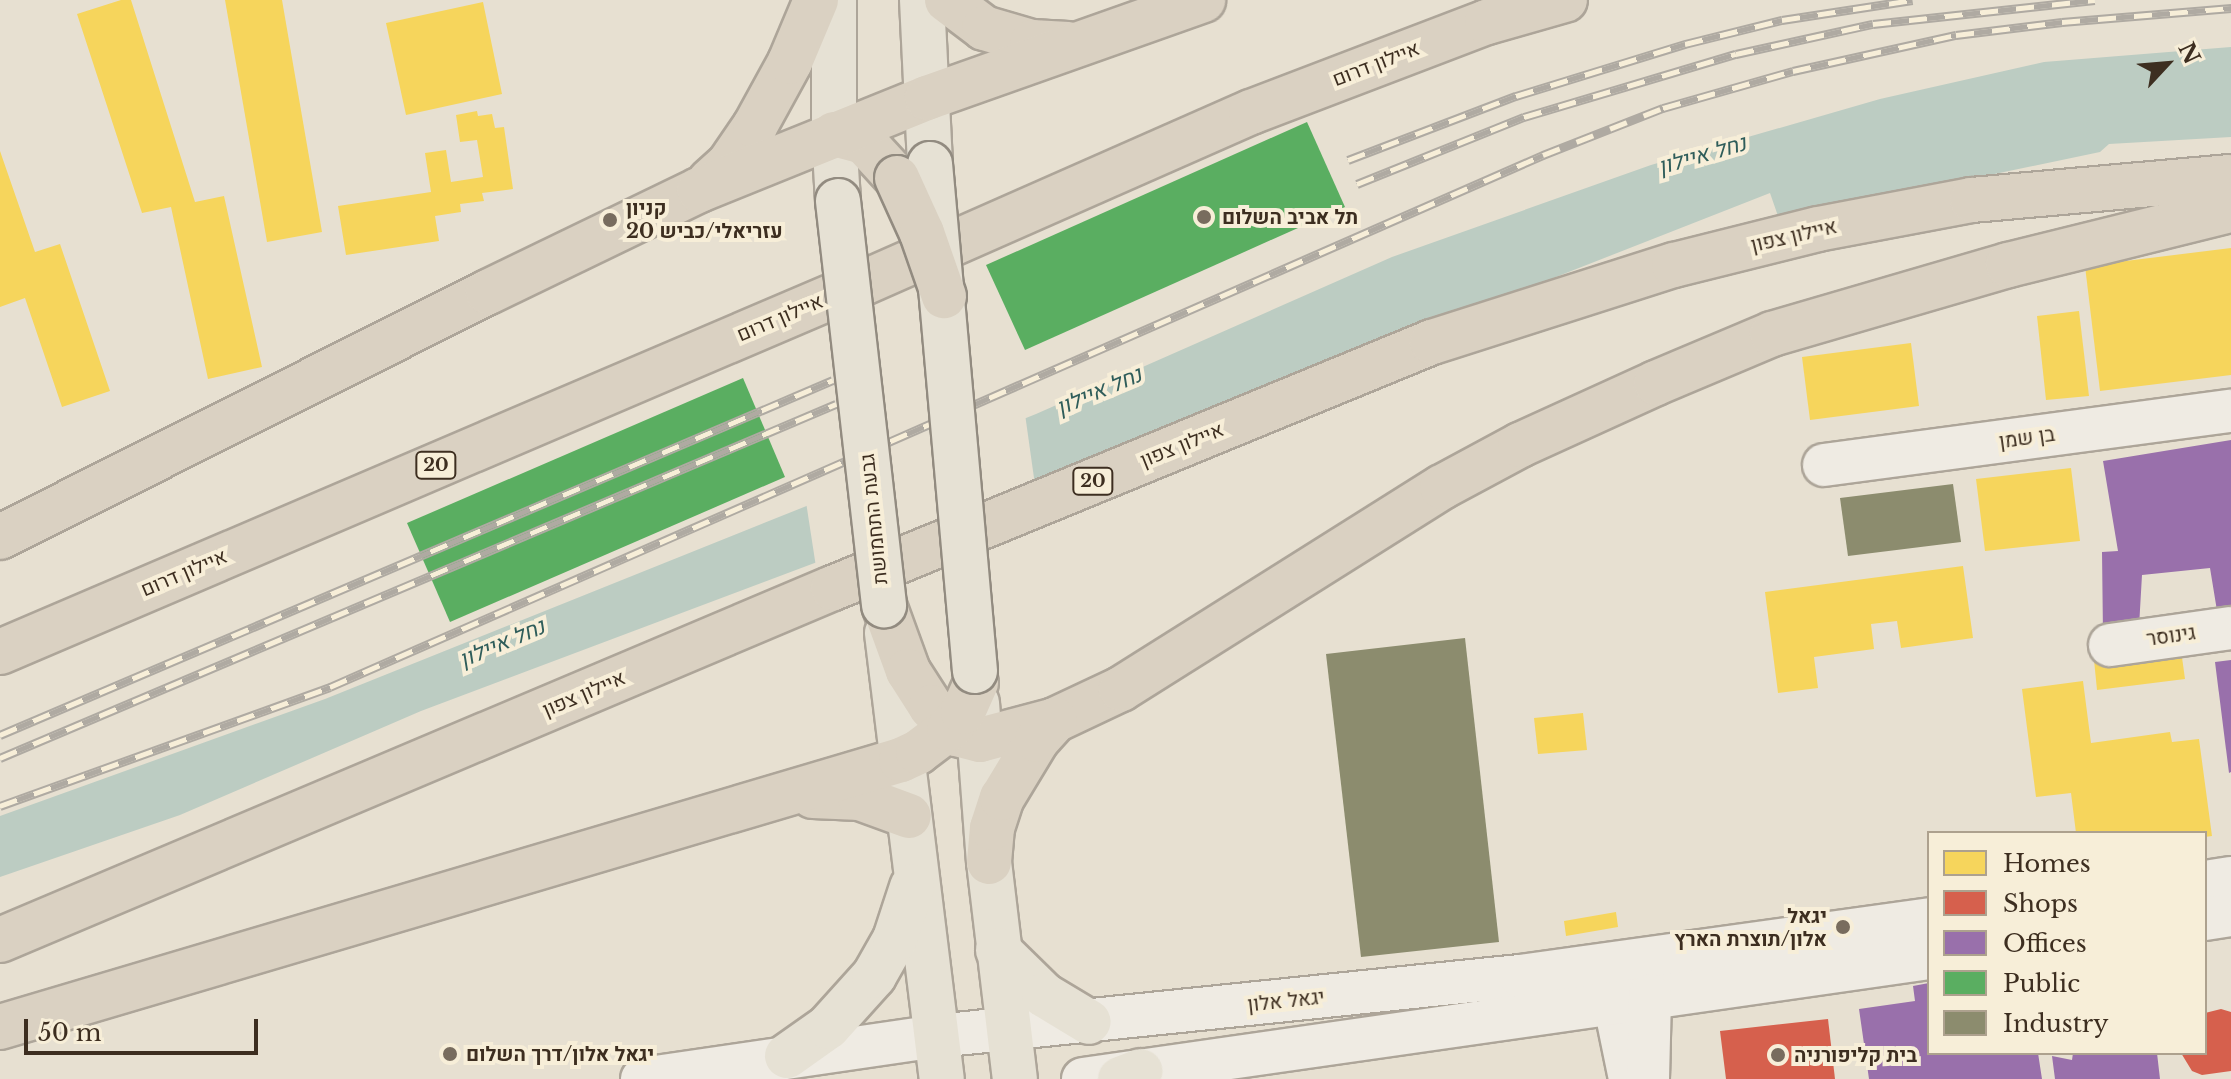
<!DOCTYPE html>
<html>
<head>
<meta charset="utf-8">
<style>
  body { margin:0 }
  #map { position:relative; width:2231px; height:1079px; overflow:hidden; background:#e7e0d1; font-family:"Libre Baskerville",Heebo,serif }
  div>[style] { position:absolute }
  .water>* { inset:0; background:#bcccc2 }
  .pier>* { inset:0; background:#e7e0d1 }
  .homes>* { inset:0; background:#f6d55c }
  .shops>* { inset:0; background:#d6604d }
  .offices>* { inset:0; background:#9970ab }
  .public>* { inset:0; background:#5aae61 }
  .industry>* { inset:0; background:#8c8c6e }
  .roads { filter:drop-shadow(2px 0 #ada599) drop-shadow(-2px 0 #ada599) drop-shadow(0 2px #ada599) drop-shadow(0 -2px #ada599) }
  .minor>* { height:42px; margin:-21px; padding:0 21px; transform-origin:21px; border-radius:21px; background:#efebe3 }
  .major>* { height:44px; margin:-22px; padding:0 22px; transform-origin:22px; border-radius:22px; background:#e6e1d4 }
  .highway>* { height:44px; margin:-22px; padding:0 22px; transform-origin:22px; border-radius:22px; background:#dad1c2 }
  .rail>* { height:9px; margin-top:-4.5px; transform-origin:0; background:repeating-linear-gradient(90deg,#f7eed8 0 18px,#afaaa2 0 36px); box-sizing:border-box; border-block:2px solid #afaaa2 }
  .bridges { filter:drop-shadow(2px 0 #928b80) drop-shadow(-2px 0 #928b80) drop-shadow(0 2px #928b80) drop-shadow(0 -2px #928b80) }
  .major-bridge>* { height:44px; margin:-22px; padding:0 22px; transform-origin:22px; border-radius:22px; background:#e6e1d4 }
  .highway-bridge>* { height:44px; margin:-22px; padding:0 22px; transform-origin:22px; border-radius:22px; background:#dad1c2 }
  .dots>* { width:22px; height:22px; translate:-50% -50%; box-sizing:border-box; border:4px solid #f7eed8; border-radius:50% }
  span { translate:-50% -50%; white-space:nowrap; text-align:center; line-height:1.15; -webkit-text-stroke:8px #f7eed8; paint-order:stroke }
  .shield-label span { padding:2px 6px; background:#f7eed8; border:2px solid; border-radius:6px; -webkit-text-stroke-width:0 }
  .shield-label { font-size:18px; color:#3d2e20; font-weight:700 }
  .street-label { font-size:20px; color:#3d2e20 }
  .poi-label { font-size:20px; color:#3d2e20; font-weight:700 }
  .left { translate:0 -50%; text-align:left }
  .right { translate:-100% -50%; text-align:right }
  .water-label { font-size:22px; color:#2f5d5a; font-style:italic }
  .legend { position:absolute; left:1927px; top:831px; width:280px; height:224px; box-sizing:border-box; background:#f7eed8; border:2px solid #ada18e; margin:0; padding:10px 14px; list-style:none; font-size:24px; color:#3d2e20 }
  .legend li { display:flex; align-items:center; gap:16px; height:40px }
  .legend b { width:40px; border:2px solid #ada18e }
  .north { position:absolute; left:2127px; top:24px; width:80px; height:80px; -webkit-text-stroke:6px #f7eed8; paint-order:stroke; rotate:64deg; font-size:22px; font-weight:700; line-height:32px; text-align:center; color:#3d2e20 }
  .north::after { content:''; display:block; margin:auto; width:28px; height:36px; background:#3d2e20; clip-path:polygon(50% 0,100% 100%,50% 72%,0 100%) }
  .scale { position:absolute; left:24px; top:1019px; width:234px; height:36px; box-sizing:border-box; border:4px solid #3d2e20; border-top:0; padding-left:10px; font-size:24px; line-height:28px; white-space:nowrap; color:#3d2e20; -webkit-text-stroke:6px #f7eed8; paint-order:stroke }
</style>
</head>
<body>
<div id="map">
  <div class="water">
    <i style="clip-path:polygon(2231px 47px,2231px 137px,2109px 144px,2100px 152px,1779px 219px,1770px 193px,1110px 452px,421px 711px,180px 815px,0 877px,0 816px,325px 699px,1036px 414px,1392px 257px,1651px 165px,1880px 99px,2044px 62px)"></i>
  </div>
  <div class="pier">
    <i style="clip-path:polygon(1025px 414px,1035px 485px,816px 567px,806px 502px)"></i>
  </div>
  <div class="homes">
    <i style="clip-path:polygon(121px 0,131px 0,195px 202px,224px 196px,262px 367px,208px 379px,171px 207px,142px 213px,77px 14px)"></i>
    <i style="clip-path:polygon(225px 0,282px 0,322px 232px,267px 242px)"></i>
    <i style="clip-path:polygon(483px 2px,502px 94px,406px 115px,386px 23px)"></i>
    <i style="clip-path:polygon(477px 111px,478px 116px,492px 114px,495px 128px,504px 127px,513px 189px,482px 193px,484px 201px,460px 204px,461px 212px,435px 216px,439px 241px,346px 255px,338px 206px,431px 192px,425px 153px,446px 150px,451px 182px,483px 177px,477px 140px,460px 142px,456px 115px)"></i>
    <i style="clip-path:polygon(0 151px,35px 252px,60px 244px,110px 391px,62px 407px,25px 298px,0 307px)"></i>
    <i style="clip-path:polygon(2231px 248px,2231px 375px,2100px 391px,2085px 266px)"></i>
    <i style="clip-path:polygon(2079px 311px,2089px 396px,2046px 400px,2037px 316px)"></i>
    <i style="clip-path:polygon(1911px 343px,1919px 406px,1810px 420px,1802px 357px)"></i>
    <i style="clip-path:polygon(2071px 468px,2080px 541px,1985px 551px,1976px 479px)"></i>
    <i style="clip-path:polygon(1963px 566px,1973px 638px,1901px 648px,1897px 621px,1871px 624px,1874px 649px,1814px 657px,1818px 688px,1778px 693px,1765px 592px)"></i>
    <i style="clip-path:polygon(2181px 650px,2185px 679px,2097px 690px,2094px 660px)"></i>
    <i style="clip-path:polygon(2083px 681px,2091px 743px,2170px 732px,2172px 742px,2199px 739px,2212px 836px,2205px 837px,2205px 833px,2076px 833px,2071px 793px,2036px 797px,2022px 689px)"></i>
    <i style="clip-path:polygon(1583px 713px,1587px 750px,1538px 754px,1534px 718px)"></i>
    <i style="clip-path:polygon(1616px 912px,1618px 927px,1566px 936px,1564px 921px)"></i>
  </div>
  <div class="shops">
    <i style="clip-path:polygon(2221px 1009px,2231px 1012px,2231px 1071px,2202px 1075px,2192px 1071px,2181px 1053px,2205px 1053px,2205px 1013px)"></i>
    <i style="clip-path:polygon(1828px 1019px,1835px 1079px,1726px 1079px,1720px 1031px)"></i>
  </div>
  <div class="offices">
    <i style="clip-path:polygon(2231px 440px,2231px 621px,2219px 623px,2210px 568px,2142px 575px,2139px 627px,2103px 635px,2102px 552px,2118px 551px,2103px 461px)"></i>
    <i style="clip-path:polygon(2231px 660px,2231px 772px,2229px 773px,2215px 662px)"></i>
    <i style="clip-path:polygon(1929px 983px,1929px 1053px,2038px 1053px,2042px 1079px,1869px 1079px,1859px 1009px,1915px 1001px,1913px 986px)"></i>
    <i style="clip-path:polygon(2073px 1053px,2157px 1053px,2160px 1079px,2055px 1079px,2052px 1056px,2072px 1060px)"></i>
  </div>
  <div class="public">
    <i style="clip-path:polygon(1307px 122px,1345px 207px,1025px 350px,986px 265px)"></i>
    <i style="clip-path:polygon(743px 378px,785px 477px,450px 622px,407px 523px)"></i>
  </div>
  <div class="industry">
    <i style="clip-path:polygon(1953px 484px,1961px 542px,1848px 556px,1840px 498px)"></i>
    <i style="clip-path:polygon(1465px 638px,1499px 942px,1361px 957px,1326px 654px)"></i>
  </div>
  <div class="roads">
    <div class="minor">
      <i style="left:1824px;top:465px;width:411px;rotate:-7.6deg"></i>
      <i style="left:2110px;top:645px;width:122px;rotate:-8deg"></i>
      <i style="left:2205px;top:882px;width:26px;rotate:-9deg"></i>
      <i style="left:2205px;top:919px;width:26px;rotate:-9deg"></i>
      <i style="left:1617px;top:975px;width:26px;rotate:97deg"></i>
      <i style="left:1614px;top:1001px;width:80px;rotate:78.4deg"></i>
      <i style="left:642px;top:1079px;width:298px;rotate:-8.3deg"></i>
      <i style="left:937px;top:1036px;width:586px;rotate:-5.88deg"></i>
      <i style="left:1520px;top:976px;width:413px;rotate:-7.9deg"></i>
      <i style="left:1083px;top:1079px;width:855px;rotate:-8.14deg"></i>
      <i style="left:1648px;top:1079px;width:84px;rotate:-88.6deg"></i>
    </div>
    <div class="major">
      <i style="left:834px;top:0;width:134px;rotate:90deg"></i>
      <i style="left:834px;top:134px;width:67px;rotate:86.6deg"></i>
      <i style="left:922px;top:0;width:164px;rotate:87.2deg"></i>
      <i style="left:887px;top:633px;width:449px;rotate:83deg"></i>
      <i style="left:977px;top:703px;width:159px;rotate:85.7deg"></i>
      <i style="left:989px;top:862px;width:219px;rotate:83.2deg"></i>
      <i style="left:998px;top:950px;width:64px;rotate:44.4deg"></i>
      <i style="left:1044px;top:995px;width:52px;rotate:31deg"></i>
      <i style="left:787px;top:1056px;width:50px;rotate:-35.3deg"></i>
      <i style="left:828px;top:1027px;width:69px;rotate:-48deg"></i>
      <i style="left:874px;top:976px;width:43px;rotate:-60.4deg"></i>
      <i style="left:895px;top:939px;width:55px;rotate:-71.9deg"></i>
      <i style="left:1120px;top:1079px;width:22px;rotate:-21deg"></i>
    </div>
    <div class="highway">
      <i style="left:947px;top:0;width:46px;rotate:37.1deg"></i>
      <i style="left:984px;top:28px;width:50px;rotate:16.3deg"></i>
      <i style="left:1032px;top:42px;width:36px;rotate:3deg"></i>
      <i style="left:834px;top:134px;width:31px;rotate:15deg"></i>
      <i style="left:864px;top:142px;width:49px;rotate:47.5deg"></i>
      <i style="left:710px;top:181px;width:25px;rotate:-42deg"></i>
      <i style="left:729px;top:164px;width:46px;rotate:-55.6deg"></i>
      <i style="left:755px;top:126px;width:73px;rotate:-61.3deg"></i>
      <i style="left:790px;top:62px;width:67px;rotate:-67.2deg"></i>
      <i style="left:0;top:537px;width:546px;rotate:-26.66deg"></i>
      <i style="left:488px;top:292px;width:234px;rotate:-25.8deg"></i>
      <i style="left:699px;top:190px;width:246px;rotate:-22deg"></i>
      <i style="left:927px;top:98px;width:293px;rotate:-19.5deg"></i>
      <i style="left:884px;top:605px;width:70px;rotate:70deg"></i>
      <i style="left:908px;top:671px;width:43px;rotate:57.4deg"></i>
      <i style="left:931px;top:707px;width:37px;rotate:47deg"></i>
      <i style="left:956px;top:734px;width:25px;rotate:14deg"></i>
      <i style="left:980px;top:740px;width:78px;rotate:-14.9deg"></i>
      <i style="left:1055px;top:720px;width:73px;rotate:-25.2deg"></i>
      <i style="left:1121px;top:689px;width:379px;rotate:-32.2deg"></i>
      <i style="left:1442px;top:487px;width:89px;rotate:-28.3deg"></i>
      <i style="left:1520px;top:445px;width:149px;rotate:-24.5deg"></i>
      <i style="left:1656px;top:383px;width:126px;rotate:-22.9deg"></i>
      <i style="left:1772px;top:334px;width:246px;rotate:-16.3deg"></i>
      <i style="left:2008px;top:265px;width:230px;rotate:-13.9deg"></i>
      <i style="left:0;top:652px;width:936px;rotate:-23.14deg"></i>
      <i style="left:861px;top:284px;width:426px;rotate:-23.8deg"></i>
      <i style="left:1251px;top:112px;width:253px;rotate:-20.9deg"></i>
      <i style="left:1487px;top:22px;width:81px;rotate:-15.8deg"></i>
      <i style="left:813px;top:796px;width:47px;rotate:2.4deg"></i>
      <i style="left:860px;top:798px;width:52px;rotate:20.2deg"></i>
      <i style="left:989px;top:862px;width:34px;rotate:-85deg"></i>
      <i style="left:992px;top:828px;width:32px;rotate:-72deg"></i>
      <i style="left:1002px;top:798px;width:68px;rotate:-58.9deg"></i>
      <i style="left:1037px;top:740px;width:27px;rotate:-48deg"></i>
      <i style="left:0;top:940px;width:904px;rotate:-22.91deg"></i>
      <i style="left:833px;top:588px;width:648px;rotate:-22.33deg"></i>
      <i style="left:1432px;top:342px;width:254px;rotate:-17.7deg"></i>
      <i style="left:1674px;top:265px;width:148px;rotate:-14deg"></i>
      <i style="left:1818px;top:229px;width:157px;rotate:-10.7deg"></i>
      <i style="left:1972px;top:200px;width:260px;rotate:-5.1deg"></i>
      <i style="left:0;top:1027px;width:940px;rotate:-16.51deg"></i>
      <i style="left:901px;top:760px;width:19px;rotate:-25deg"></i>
      <i style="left:918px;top:752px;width:39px;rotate:-37deg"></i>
      <i style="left:949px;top:729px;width:22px;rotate:-51deg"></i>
      <i style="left:963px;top:712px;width:32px;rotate:-66deg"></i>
    </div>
  </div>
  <div class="rail">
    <i style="left:1348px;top:160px;width:180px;rotate:-20.9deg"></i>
    <i style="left:1516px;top:96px;width:177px;rotate:-17.1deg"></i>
    <i style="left:1685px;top:44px;width:100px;rotate:-13.9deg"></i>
    <i style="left:1782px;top:20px;width:132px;rotate:-8.7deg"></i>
    <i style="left:1357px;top:184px;width:180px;rotate:-21.9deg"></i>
    <i style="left:1524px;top:117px;width:221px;rotate:-16.6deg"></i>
    <i style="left:1736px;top:54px;width:140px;rotate:-12.4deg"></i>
    <i style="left:1873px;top:24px;width:223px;rotate:-6.2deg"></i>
    <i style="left:0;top:735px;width:905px;rotate:-23.08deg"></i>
    <i style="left:0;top:758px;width:908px;rotate:-22.95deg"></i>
    <i style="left:0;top:806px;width:351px;rotate:-19.8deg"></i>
    <i style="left:330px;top:687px;width:1325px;rotate:-23.68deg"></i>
    <i style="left:1543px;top:155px;width:129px;rotate:-21.4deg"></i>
    <i style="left:1663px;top:108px;width:135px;rotate:-15.9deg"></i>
    <i style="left:1793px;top:71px;width:167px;rotate:-12.5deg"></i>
    <i style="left:1956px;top:35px;width:107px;rotate:-7deg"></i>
    <i style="left:2062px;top:22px;width:170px;rotate:-4.7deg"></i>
  </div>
  <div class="bridges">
    <div class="major-bridge">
      <i style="left:930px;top:164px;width:509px;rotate:84.93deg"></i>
      <i style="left:838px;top:201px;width:407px;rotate:83.5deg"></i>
    </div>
    <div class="highway-bridge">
      <i style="left:897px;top:178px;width:60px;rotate:65.6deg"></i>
      <i style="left:922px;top:233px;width:67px;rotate:70.8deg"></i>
    </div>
  </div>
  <div class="dots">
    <i style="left:1204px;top:217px;background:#786c5e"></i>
    <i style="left:610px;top:220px;background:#786c5e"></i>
    <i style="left:1843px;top:927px;background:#786c5e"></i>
    <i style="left:450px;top:1054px;background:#786c5e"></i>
    <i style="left:1778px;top:1055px;background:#786c5e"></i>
  </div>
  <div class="shield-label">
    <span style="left:436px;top:465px">20</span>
    <span style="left:1093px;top:481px">20</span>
  </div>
  <div class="street-label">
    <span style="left:1376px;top:64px;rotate:-21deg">איילון דרום</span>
    <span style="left:1794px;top:236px;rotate:-13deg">איילון צפון</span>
    <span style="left:780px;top:318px;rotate:-23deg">איילון דרום</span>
    <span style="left:2027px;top:438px;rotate:-8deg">בן שמן</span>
    <span style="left:1182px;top:445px;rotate:-22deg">איילון צפון</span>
    <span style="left:874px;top:519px;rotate:-96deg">גבעת התחמושת</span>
    <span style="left:184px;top:573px;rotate:-23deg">איילון דרום</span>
    <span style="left:2171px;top:636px;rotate:-8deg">גינוסר</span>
    <span style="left:584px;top:694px;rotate:-23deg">איילון צפון</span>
    <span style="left:1286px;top:1001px;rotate:-6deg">יגאל אלון</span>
  </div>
  <div class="poi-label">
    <span class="left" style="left:626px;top:220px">קניון<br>עזריאלי/כביש 20</span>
    <span class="left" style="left:1222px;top:217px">תל אביב השלום</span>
    <span class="right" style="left:1827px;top:928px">יגאל<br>אלון/תוצרת הארץ</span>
    <span class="left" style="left:466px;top:1054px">יגאל אלון/דרך השלום</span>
    <span class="left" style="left:1794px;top:1055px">בית קליפורניה</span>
  </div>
  <div class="water-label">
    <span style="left:1702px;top:155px;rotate:-16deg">נחל איילון</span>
    <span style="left:1099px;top:391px;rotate:-23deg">נחל איילון</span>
    <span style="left:502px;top:643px;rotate:-23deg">נחל איילון</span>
  </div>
  <ul class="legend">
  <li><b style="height:22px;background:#f6d55c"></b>Homes</li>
  <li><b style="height:22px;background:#d6604d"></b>Shops</li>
  <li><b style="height:22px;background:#9970ab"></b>Offices</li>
  <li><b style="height:22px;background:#5aae61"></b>Public</li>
  <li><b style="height:22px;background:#8c8c6e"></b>Industry</li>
  </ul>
  <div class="north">N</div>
  <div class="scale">50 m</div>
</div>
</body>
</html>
